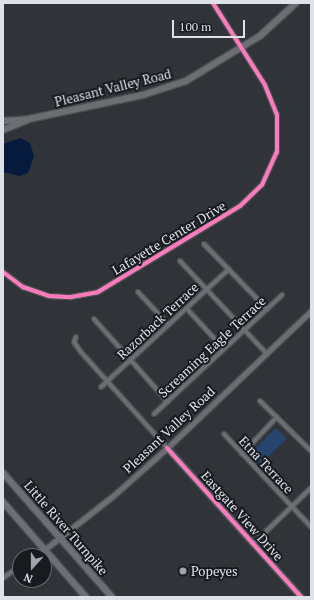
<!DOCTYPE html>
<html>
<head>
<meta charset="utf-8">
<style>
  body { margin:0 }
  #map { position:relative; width:314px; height:600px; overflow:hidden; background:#303338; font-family:"PT Serif",serif }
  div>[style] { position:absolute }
  .green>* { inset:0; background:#29446e }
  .water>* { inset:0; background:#061a3d }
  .roads { filter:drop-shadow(1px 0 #4c4f53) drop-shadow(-1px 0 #4c4f53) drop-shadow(0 1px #4c4f53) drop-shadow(0 -1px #4c4f53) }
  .minor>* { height:4px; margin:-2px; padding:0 2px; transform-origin:2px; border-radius:2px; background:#6c6e73 }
  .tertiary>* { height:5px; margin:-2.5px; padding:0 2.5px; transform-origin:2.5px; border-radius:2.5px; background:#6c6e73 }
  .secondary>* { height:5.5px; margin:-2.75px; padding:0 2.75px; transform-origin:2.75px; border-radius:2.75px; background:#6c6e73 }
  .trunk>* { height:6px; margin:-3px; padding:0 3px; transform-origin:3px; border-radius:3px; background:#6b7078 }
  .cycleway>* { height:4px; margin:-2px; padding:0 2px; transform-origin:2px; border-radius:2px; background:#fd7abc }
  .dots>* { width:11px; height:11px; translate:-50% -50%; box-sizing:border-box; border:2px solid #171a1e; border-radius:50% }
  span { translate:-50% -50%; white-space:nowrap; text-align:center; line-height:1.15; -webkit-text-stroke:4px #171a1e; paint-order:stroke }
  .street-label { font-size:13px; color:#dee2e8 }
  .poi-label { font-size:13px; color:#dee2e8 }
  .left { translate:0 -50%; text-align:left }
  .frame { position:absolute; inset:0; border:4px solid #dee2e8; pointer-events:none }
  .north { position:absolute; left:12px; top:548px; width:40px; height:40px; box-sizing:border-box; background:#171a1e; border:1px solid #676a6f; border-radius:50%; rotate:201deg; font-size:11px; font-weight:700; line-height:16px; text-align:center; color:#dee2e8 }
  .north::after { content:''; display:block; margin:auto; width:14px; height:18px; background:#a1a5aa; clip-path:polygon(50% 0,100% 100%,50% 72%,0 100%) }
  .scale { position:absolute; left:172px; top:20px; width:73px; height:18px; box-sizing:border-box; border:2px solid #dee2e8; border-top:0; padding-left:5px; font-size:12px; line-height:14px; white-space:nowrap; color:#dee2e8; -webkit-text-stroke:3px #171a1e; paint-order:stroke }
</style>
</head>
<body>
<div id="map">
  <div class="green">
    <i style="clip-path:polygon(276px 428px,287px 439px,260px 464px,252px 456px,252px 451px)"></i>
  </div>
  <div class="water">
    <i style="clip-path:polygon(20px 138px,30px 143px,34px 156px,28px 173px,19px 176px,3px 172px,3px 144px)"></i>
  </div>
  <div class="roads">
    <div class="minor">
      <i style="left:204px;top:244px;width:91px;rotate:45.9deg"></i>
      <i style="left:180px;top:261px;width:126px;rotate:46.9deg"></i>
      <i style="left:3px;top:272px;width:25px;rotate:37deg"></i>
      <i style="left:23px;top:287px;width:28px;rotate:19deg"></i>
      <i style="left:49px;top:296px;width:22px;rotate:3deg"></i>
      <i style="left:71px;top:297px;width:27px;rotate:-10deg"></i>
      <i style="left:98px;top:292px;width:166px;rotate:-31.2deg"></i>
      <i style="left:240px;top:206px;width:30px;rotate:-44deg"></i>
      <i style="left:262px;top:185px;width:36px;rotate:-66deg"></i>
      <i style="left:277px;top:152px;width:37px;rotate:-90deg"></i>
      <i style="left:277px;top:115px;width:32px;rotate:-112deg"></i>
      <i style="left:265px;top:85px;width:97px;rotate:-122.4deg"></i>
      <i style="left:138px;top:292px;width:45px;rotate:46.8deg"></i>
      <i style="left:187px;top:309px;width:54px;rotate:47.2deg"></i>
      <i style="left:94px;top:319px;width:111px;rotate:48.3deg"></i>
      <i style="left:76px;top:337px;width:5px;rotate:112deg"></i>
      <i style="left:74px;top:342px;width:12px;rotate:55deg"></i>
      <i style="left:81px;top:352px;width:129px;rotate:48.1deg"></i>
      <i style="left:101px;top:387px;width:174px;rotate:-42.7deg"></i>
      <i style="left:260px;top:401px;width:71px;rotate:44.4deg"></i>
      <i style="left:154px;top:414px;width:175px;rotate:-42.9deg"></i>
      <i style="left:224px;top:434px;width:127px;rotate:46.9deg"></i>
      <i style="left:242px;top:454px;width:50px;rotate:-46.6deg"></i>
      <i style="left:253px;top:544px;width:81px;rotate:-44deg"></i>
      <i style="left:34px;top:556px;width:12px;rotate:-31deg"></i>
      <i style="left:3px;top:578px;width:21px;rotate:-35deg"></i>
    </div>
    <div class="tertiary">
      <i style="left:167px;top:448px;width:200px;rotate:48deg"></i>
      <i style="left:44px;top:550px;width:89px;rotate:-38.2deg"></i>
      <i style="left:114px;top:495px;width:71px;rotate:-41.6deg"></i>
      <i style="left:167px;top:448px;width:199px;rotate:-43.6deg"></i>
    </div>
    <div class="secondary">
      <i style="left:3px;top:121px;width:26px;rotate:-4deg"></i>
      <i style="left:29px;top:119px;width:116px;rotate:-11.9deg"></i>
      <i style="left:143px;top:95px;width:45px;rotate:-18deg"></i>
      <i style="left:186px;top:81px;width:87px;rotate:-31.3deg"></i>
      <i style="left:260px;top:36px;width:49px;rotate:-42.5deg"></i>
      <i style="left:3px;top:130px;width:24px;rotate:-22deg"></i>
    </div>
    <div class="trunk">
      <i style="left:3px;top:473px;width:165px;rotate:48.7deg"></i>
      <i style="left:3px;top:502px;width:126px;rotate:48.9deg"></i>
    </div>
  </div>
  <div class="cycleway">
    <i style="left:3px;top:272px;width:25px;rotate:37deg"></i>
    <i style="left:23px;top:287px;width:28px;rotate:19deg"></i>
    <i style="left:49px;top:296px;width:22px;rotate:3deg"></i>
    <i style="left:71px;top:297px;width:27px;rotate:-10deg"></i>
    <i style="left:98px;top:292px;width:166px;rotate:-31.2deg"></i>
    <i style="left:240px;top:206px;width:30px;rotate:-44deg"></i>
    <i style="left:262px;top:185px;width:36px;rotate:-66deg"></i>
    <i style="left:277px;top:152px;width:37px;rotate:-90deg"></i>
    <i style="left:277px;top:115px;width:32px;rotate:-112deg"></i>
    <i style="left:265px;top:85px;width:97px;rotate:-122.4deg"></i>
    <i style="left:167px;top:448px;width:200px;rotate:48deg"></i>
  </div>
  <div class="dots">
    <i style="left:183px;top:571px;background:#a1a5aa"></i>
  </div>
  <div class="street-label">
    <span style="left:113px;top:88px;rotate:-14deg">Pleasant Valley Road</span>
    <span style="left:169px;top:238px;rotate:-31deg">Lafayette Center Drive</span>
    <span style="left:158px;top:321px;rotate:-43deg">Razorback Terrace</span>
    <span style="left:212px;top:347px;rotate:-43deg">Screaming Eagle Terrace</span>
    <span style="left:169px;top:430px;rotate:-43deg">Pleasant Valley Road</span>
    <span style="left:266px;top:465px;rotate:47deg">Etna Terrace</span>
    <span style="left:242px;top:516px;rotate:48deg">Eastgate View Drive</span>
    <span style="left:66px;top:528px;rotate:49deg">Little River Turnpike</span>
  </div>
  <div class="poi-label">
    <span class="left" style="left:191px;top:571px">Popeyes</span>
  </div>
  <div class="frame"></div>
  <div class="north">N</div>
  <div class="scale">100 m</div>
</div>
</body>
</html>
